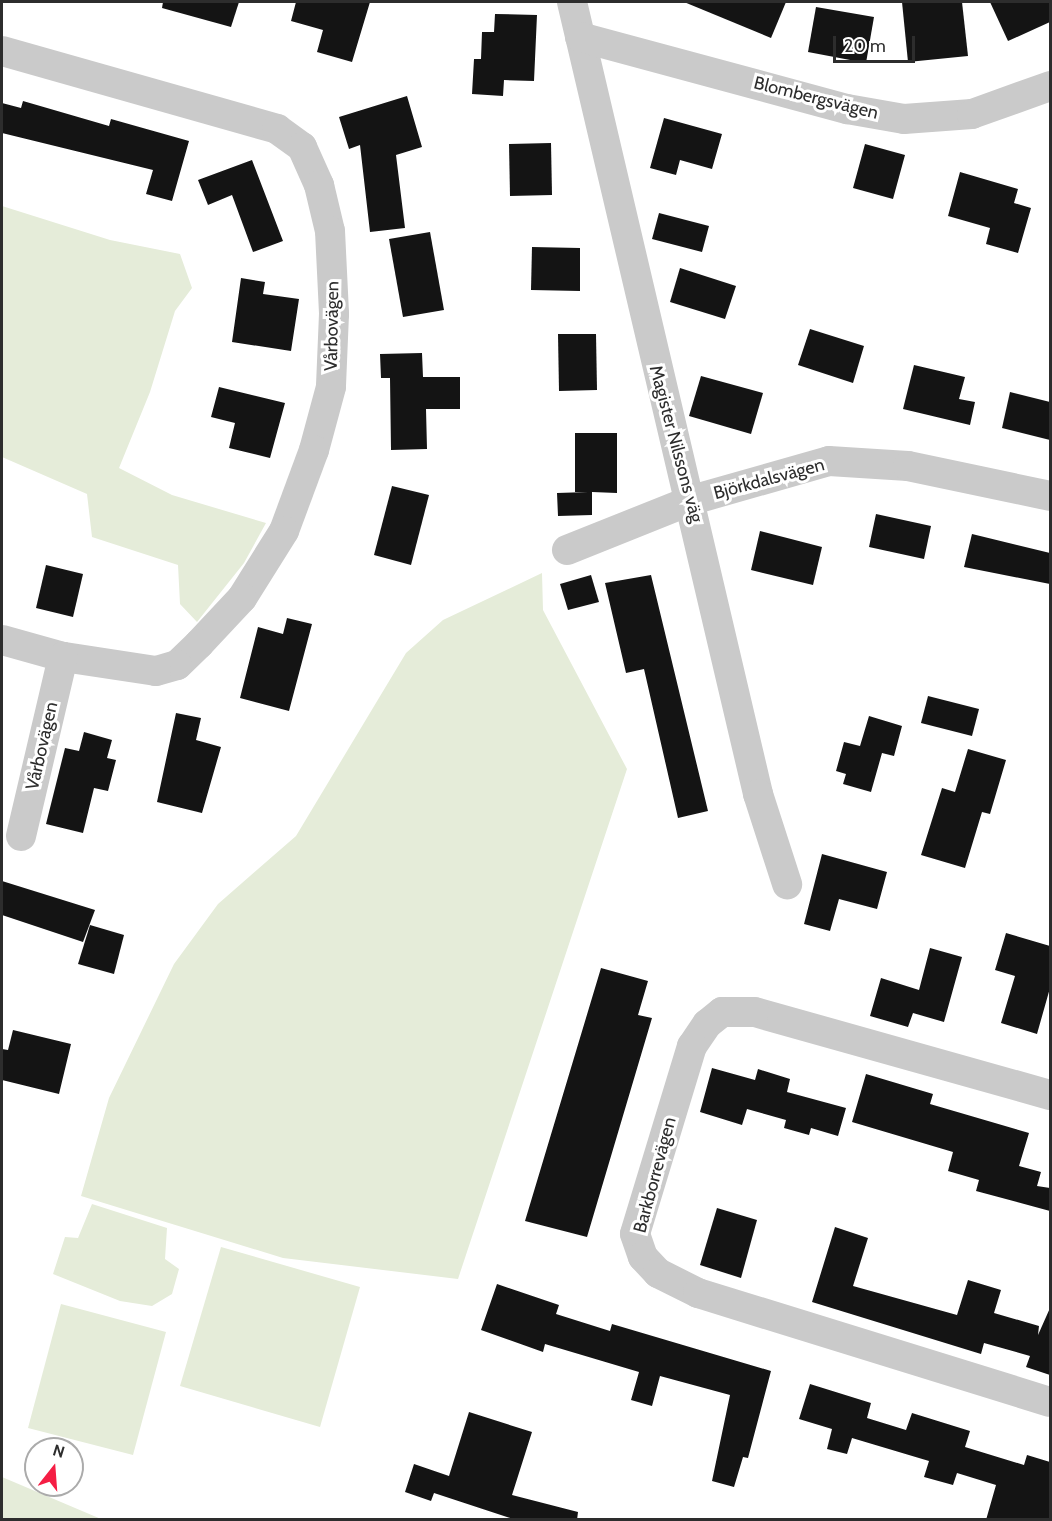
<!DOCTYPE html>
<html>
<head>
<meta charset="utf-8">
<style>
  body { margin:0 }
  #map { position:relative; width:1052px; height:1521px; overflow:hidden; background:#fff; font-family:Cabin,sans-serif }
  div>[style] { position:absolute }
  .green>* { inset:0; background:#e5ecd9 }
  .building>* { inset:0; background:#141414 }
  .street>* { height:30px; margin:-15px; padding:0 15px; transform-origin:15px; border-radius:15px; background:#cacaca }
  span { translate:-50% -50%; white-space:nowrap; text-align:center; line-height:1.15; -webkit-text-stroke:6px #fff; paint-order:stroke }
  .street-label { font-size:18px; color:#2d2d2d }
  .frame { position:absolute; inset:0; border:3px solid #2d2d2d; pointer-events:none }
  .north { position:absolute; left:24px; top:1437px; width:60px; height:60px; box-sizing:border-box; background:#fff; border:2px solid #ababab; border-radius:50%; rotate:17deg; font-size:16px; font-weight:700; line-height:24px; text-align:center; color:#2d2d2d }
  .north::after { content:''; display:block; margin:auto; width:21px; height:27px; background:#f51e44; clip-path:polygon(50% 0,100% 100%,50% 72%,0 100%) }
  .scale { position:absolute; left:833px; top:36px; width:82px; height:27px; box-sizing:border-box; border:3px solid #2d2d2d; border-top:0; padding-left:8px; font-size:18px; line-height:21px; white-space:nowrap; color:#2d2d2d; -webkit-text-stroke:4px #fff; paint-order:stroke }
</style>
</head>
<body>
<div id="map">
  <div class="green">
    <i style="clip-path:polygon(2px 206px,110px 240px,180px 254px,192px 288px,175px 311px,150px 392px,119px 468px,172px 495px,266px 523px,244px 563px,197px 622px,180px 604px,178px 565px,92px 537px,87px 494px,2px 457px)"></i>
    <i style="clip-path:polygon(542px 573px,543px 610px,627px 769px,458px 1279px,283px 1258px,81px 1196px,109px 1098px,174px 964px,218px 904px,296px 836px,406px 653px,443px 620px)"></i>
    <i style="clip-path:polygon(92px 1204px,167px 1228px,165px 1259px,179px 1269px,172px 1294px,152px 1306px,120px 1301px,53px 1274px,65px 1237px,78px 1238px)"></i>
    <i style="clip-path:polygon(221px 1247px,360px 1287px,320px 1427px,180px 1386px)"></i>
    <i style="clip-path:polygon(61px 1304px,166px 1332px,133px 1455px,28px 1428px)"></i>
    <i style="clip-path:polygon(2px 1477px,101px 1519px,2px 1519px)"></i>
  </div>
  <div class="building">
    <i style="clip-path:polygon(163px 2px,239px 2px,231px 27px,162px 8px)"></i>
    <i style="clip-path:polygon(296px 2px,370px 2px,352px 62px,317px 52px,323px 30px,291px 21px)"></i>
    <i style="clip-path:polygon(684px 2px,786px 2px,771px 38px)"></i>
    <i style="clip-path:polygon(902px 2px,962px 2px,968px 56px,908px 62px)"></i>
    <i style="clip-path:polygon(990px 2px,1050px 2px,1050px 22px,1008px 41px)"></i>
    <i style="clip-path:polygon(816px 7px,874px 17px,866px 63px,808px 52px)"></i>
    <i style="clip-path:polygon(495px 14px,537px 15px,534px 81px,504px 80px,503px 96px,472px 94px,474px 59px,481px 59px,482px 32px,494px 32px)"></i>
    <i style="clip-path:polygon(407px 96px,422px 147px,396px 155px,405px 228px,370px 232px,360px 145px,349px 149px,339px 117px)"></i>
    <i style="clip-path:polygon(23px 101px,109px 126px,111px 119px,189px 141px,172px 201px,146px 194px,153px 170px,2px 133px,2px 103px,21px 108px)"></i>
    <i style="clip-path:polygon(664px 118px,722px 134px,712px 169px,680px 160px,676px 175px,650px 168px)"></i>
    <i style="clip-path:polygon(551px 143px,552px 195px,510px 196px,509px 144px)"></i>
    <i style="clip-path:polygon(865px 144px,905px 155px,893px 199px,853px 188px)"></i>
    <i style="clip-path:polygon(252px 160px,283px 241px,253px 252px,232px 195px,208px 205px,198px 180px)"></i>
    <i style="clip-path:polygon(960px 172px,1018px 189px,1014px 203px,1031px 208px,1018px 253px,986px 244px,990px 228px,948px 216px)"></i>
    <i style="clip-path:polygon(659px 213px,709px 226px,702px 252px,652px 239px)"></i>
    <i style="clip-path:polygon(430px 232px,444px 310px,403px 317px,389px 239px)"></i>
    <i style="clip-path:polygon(532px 247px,580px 248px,580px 291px,531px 290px)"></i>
    <i style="clip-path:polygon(680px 268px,736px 286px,725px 319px,670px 302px)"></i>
    <i style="clip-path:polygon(241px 278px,265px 282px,263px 294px,299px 299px,291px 351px,232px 342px)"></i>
    <i style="clip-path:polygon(810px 329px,864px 346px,853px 383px,798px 365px)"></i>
    <i style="clip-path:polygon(558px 334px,596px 334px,597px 390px,559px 391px)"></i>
    <i style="clip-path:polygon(422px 353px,423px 377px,460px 377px,460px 409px,426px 409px,427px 449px,391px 450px,390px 378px,381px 378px,380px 354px)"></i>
    <i style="clip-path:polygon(914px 365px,965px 377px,959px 399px,975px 402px,970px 425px,903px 409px)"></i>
    <i style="clip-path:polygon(701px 376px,763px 393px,751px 434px,689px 416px)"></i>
    <i style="clip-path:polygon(219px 387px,285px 403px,270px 458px,229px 448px,235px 423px,211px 417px)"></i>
    <i style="clip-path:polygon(1010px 392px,1050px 402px,1050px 440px,1002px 428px)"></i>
    <i style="clip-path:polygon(575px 433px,617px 433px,617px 493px,592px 492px,592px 515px,558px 516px,557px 493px,588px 492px,575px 492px)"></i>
    <i style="clip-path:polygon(392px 486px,429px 495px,411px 565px,374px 555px)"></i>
    <i style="clip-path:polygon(876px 514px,931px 526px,924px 559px,869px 547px)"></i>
    <i style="clip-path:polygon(760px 531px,822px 547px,813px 585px,751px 570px)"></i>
    <i style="clip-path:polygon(972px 534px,1050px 553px,1050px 584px,964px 567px)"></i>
    <i style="clip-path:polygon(46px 565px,83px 574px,73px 617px,36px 608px)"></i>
    <i style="clip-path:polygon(591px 575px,599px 602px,568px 610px,560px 584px)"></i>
    <i style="clip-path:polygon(651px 575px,708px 811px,678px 818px,644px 669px,626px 673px,605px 583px)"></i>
    <i style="clip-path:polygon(287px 618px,312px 624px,289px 711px,240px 698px,258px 627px,283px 634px)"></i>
    <i style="clip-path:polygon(928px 696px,979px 709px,972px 736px,921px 723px)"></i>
    <i style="clip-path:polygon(176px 713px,201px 718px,196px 740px,221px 747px,202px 813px,157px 802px)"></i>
    <i style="clip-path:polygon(869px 716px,902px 726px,894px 756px,882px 753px,871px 792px,843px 784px,846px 774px,836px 771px,844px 742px,860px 746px)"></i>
    <i style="clip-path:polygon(84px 732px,112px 740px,107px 758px,116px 760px,108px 791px,94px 788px,83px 833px,46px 824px,65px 748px,79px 751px)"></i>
    <i style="clip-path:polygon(968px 749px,1006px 760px,990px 814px,982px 812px,965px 868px,921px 855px,942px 788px,955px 792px)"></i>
    <i style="clip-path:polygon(822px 854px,887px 872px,877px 909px,839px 899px,830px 931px,804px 924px)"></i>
    <i style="clip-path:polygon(2px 881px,95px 910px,83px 942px,2px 915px)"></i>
    <i style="clip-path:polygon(90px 925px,124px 935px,114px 974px,78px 964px)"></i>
    <i style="clip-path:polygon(1006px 933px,1050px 946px,1050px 988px,1037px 1034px,1001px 1023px,1015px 976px,995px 970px)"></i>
    <i style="clip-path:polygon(930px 948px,962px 957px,944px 1022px,913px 1013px,908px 1027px,870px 1016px,881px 978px,919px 990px)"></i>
    <i style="clip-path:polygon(601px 968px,648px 981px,638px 1015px,652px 1018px,587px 1237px,525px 1221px)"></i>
    <i style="clip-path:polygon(13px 1030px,71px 1044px,59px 1094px,2px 1080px,2px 1049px,8px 1050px)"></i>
    <i style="clip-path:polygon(712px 1068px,755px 1080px,758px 1069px,790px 1079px,787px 1092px,846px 1108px,838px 1136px,811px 1128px,809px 1135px,784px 1128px,786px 1120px,747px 1109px,742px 1125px,700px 1112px)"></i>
    <i style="clip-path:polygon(866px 1074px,933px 1094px,930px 1104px,1029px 1133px,1019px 1166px,1041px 1172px,1037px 1186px,1050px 1188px,1050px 1211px,976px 1191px,979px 1180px,948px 1171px,953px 1152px,852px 1122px)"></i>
    <i style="clip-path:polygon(717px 1208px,757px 1220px,741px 1278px,700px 1265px)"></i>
    <i style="clip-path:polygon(835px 1227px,868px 1238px,853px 1286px,957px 1315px,968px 1280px,1001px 1290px,994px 1313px,1039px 1326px,1038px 1335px,1050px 1308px,1050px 1375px,1026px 1367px,1030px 1356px,984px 1343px,981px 1354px,812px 1302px)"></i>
    <i style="clip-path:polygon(497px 1284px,559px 1305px,556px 1314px,610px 1331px,612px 1324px,771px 1371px,748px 1458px,743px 1457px,734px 1487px,712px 1481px,730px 1395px,660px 1376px,652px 1406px,631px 1400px,639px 1372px,545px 1344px,543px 1352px,481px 1330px)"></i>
    <i style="clip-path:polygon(810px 1384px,871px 1403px,867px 1418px,906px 1430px,912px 1413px,970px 1431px,965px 1447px,1024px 1465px,1027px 1455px,1050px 1462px,1050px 1520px,986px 1520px,996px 1485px,957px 1473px,953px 1485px,924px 1477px,929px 1461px,852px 1438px,847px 1454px,827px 1449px,832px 1429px,799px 1419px)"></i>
    <i style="clip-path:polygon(469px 1412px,532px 1432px,512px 1495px,578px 1512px,577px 1520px,516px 1520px,434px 1493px,431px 1501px,405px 1492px,414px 1464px,449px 1476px)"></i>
  </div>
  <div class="street">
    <i style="left:572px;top:2px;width:814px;rotate:76.78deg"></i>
    <i style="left:758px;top:794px;width:95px;rotate:72.1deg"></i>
    <i style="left:580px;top:37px;width:277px;rotate:15.1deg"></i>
    <i style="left:847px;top:109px;width:58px;rotate:10deg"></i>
    <i style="left:904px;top:119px;width:68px;rotate:-4.2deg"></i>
    <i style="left:972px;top:114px;width:83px;rotate:-19.7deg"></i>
    <i style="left:2px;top:51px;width:286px;rotate:15.8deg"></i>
    <i style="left:277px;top:129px;width:31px;rotate:36deg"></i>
    <i style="left:302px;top:147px;width:42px;rotate:65.9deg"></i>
    <i style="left:319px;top:185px;width:47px;rotate:76.6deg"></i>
    <i style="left:330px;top:231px;width:83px;rotate:87.2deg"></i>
    <i style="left:334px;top:314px;width:73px;rotate:92.4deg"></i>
    <i style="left:331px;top:387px;width:65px;rotate:105.1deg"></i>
    <i style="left:314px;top:450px;width:86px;rotate:110.3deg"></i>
    <i style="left:284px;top:531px;width:79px;rotate:122.1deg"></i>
    <i style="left:242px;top:598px;width:63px;rotate:133.1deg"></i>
    <i style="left:199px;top:644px;width:30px;rotate:136deg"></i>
    <i style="left:177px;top:665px;width:22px;rotate:164deg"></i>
    <i style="left:156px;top:671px;width:94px;rotate:-171.4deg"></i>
    <i style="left:63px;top:657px;width:63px;rotate:-164.4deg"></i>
    <i style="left:567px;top:550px;width:135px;rotate:-21.8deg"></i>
    <i style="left:692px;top:500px;width:142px;rotate:-15.9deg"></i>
    <i style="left:829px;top:461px;width:79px;rotate:3.6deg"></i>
    <i style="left:908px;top:466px;width:145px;rotate:11.9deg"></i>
    <i style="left:21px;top:836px;width:184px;rotate:-76.8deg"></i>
    <i style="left:1050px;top:1095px;width:307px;rotate:-164.3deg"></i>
    <i style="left:754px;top:1012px;width:32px;rotate:180deg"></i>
    <i style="left:722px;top:1012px;width:19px;rotate:141deg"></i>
    <i style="left:707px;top:1024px;width:27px;rotate:124deg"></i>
    <i style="left:692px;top:1046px;width:196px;rotate:106.9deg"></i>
    <i style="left:635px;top:1234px;width:24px;rotate:71deg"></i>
    <i style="left:643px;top:1257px;width:22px;rotate:47deg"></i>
    <i style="left:658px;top:1273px;width:45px;rotate:26.6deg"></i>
    <i style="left:698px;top:1293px;width:368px;rotate:17.2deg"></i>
  </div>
  <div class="street-label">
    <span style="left:816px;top:98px;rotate:14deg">Blombergsvägen</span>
    <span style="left:332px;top:326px;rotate:-89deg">Vårbovägen</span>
    <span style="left:676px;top:444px;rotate:75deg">Magister Nilssons väg</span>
    <span style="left:769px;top:479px;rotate:-15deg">Björkdalsvägen</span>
    <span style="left:42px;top:746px;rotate:-77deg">Vårbovägen</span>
    <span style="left:655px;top:1175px;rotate:-75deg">Barkborrevägen</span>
  </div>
  <div class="frame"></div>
  <div class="north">N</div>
  <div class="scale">20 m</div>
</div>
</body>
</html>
